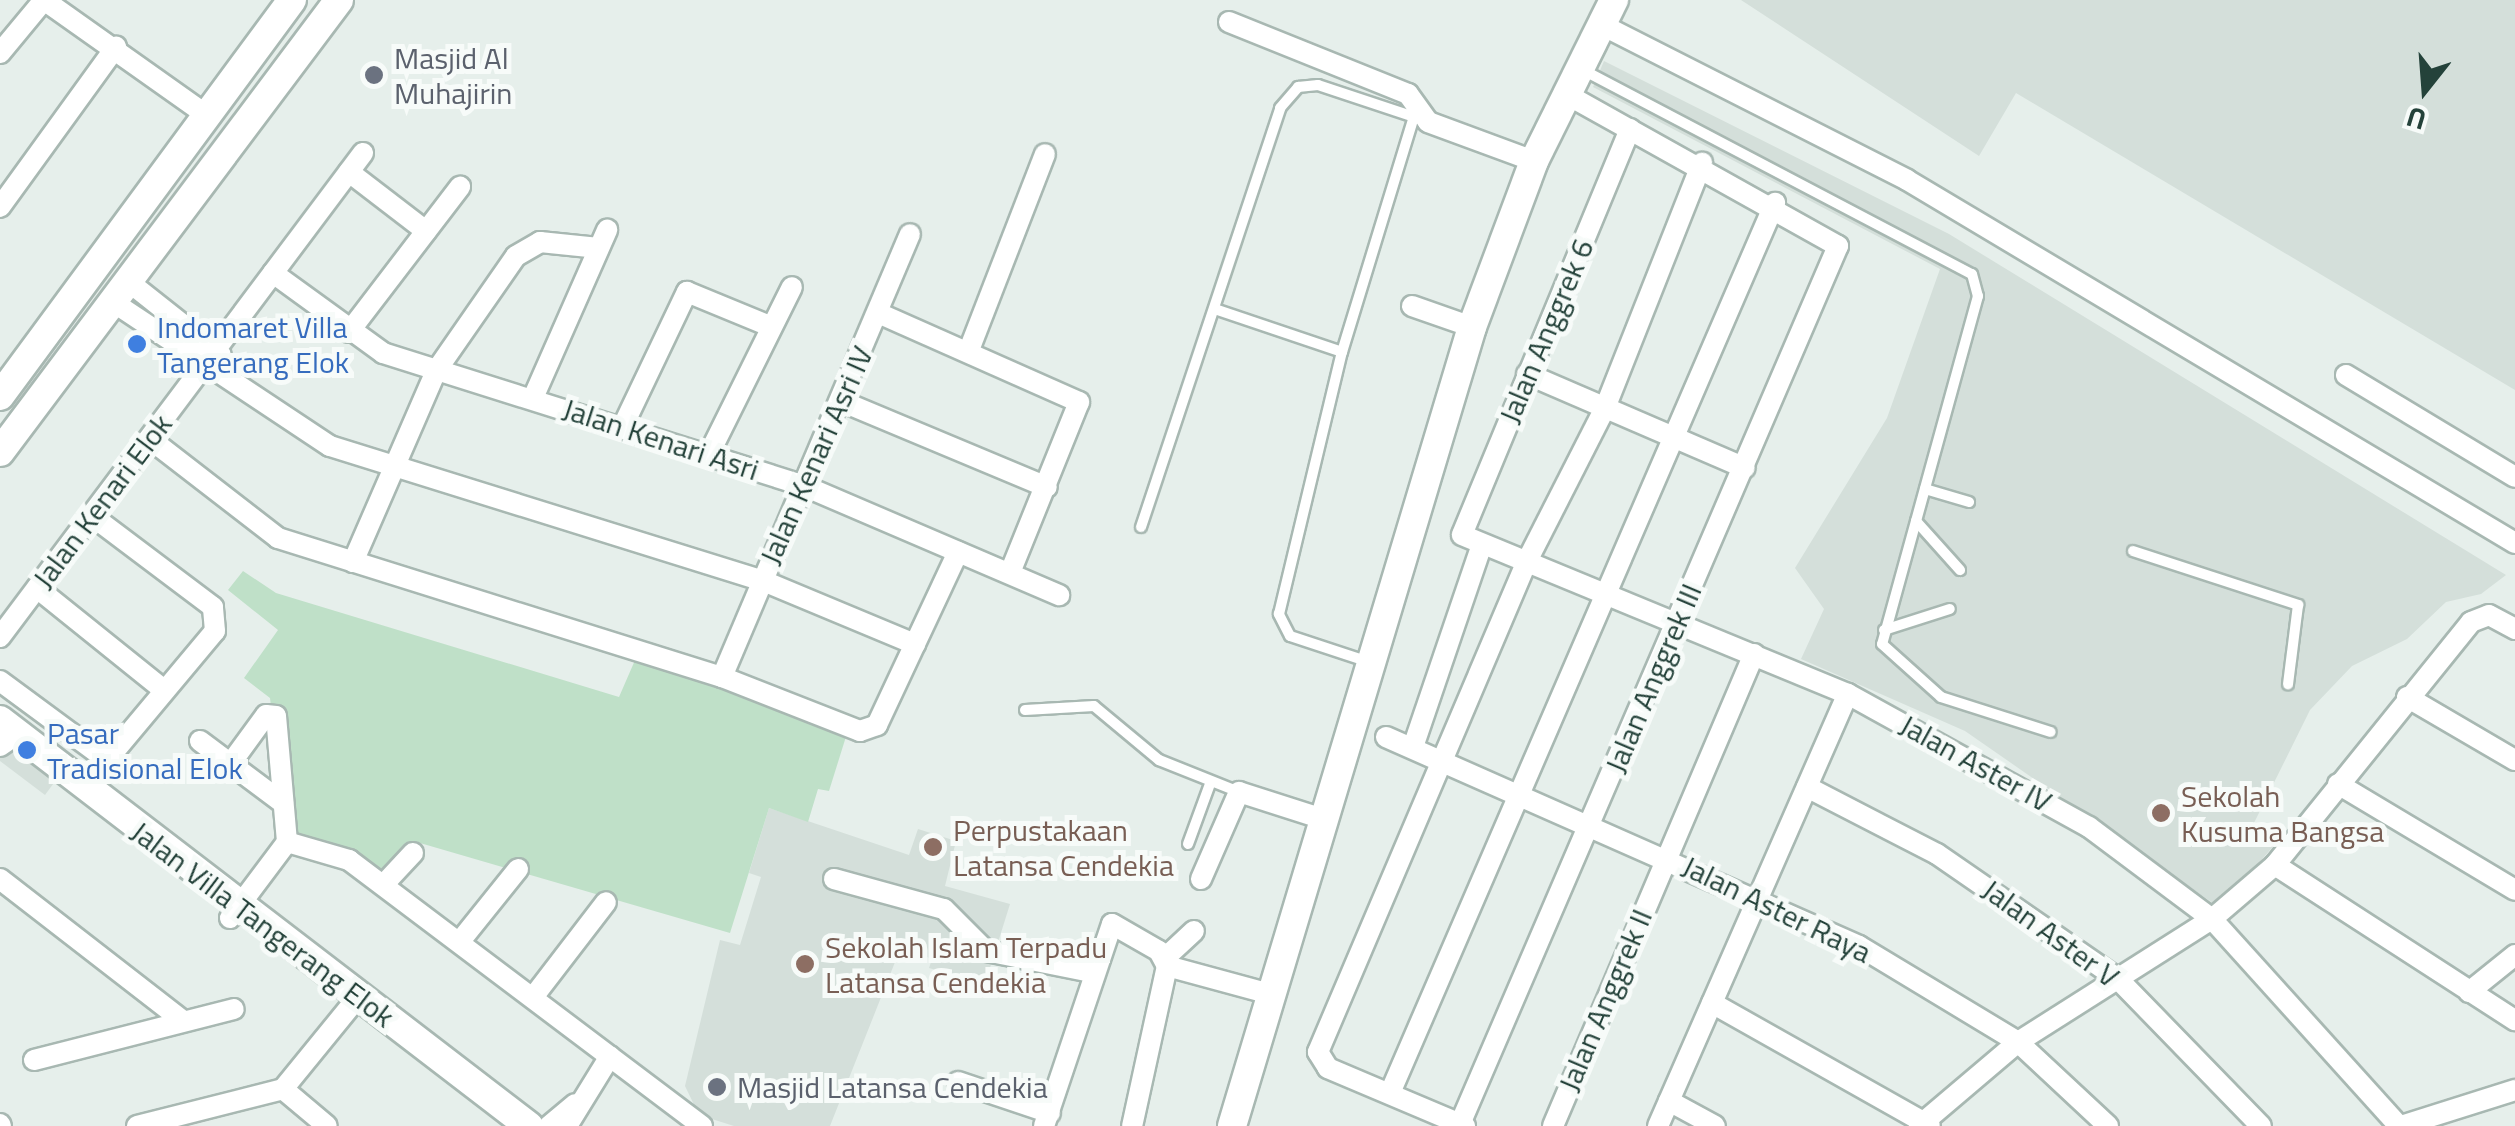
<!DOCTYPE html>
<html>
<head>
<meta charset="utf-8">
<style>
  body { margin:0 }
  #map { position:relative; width:2515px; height:1126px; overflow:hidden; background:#e6efeb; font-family:"Titillium Web",sans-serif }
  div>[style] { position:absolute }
  .built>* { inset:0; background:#d4dfda }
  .green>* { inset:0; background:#bfe0c8 }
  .roads { filter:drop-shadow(2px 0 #a8b8b2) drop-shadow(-2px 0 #a8b8b2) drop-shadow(0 2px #a8b8b2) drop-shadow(0 -2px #a8b8b2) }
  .lane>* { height:10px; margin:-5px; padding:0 5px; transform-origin:5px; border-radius:5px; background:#fff }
  .street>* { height:20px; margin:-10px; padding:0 10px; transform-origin:10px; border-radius:10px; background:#fff }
  .secondary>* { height:28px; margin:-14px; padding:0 14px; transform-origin:14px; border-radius:14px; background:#fff }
  .dots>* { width:28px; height:28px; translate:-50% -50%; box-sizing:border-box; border:5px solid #f7fbf9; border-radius:50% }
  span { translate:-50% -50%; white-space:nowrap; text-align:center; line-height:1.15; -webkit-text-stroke:10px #f7fbf9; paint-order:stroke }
  .worship-label { font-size:30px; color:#5b616d }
  .left { translate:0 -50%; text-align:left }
  .shop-label { font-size:30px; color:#366cbe }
  .street-label { font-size:30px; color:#24423a }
  .education-label { font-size:30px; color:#785e54 }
  .north { position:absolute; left:2375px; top:40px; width:100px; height:100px; -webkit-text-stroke:8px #f7fbf9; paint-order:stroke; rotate:197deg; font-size:28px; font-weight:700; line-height:40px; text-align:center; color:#24423a }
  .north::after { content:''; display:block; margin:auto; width:35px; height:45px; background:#24423a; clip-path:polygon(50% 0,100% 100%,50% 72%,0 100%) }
</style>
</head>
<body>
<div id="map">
  <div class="built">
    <i style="clip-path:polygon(1741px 0,2515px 0,2515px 390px,2016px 93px,1979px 156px)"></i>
    <i style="clip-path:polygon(1604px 61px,1949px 234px,2506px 575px,2481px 594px,2446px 602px,2407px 639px,2352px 666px,2310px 710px,2253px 825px,2276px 843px,2220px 908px,1965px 731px,1801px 659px,1824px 609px,1795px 568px,1887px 418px,1940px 269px,1593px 87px)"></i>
    <i style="clip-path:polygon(0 709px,70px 761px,45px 795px,0 761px)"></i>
    <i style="clip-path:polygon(769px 808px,909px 855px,918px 829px,956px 841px,945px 886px,1010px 904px,985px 984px,929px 968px,932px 959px,901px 947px,830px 1126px,734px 1126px,699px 1115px,685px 1086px,720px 940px,740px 945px,761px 877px,749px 873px)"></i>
  </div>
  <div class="green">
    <i style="clip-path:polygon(243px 571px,276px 593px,619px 697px,639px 651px,849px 727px,829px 791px,818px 789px,808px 822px,769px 808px,730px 933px,420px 843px,385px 883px,287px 842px,270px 698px,244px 678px,278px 630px,228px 590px)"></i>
  </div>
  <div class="roads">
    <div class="lane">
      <i style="left:1583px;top:70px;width:439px;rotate:27.7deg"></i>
      <i style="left:1972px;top:274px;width:23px;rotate:75deg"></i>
      <i style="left:1978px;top:296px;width:361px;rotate:105.4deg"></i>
      <i style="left:1882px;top:644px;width:79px;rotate:41.9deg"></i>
      <i style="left:1941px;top:697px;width:115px;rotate:17.7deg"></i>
      <i style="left:1215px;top:309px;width:134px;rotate:18.7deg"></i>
      <i style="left:1925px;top:489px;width:46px;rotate:16.5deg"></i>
      <i style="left:1916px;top:521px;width:66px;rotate:48.1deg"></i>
      <i style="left:1141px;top:527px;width:441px;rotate:-71.6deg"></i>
      <i style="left:1280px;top:108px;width:28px;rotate:-49deg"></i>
      <i style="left:1298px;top:87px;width:20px;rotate:-6deg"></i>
      <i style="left:1318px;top:85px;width:104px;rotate:18.4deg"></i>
      <i style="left:2133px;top:551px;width:174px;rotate:18.1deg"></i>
      <i style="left:2298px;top:605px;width:80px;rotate:97.2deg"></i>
      <i style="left:1884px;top:630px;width:69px;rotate:-17.7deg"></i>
      <i style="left:1369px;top:662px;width:83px;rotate:-161.8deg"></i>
      <i style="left:1290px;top:636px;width:25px;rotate:-117deg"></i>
      <i style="left:1279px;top:614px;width:269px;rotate:-76.5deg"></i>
      <i style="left:1342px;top:352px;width:246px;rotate:-73deg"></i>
      <i style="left:1025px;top:710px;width:69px;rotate:-3.3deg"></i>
      <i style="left:1094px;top:706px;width:85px;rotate:39.7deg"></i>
      <i style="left:1159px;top:760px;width:86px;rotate:21.8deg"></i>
      <i style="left:1188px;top:844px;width:64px;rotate:-69.9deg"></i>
    </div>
    <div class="street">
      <i style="left:44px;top:0;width:201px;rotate:35.3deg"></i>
      <i style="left:1229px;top:22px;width:193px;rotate:21.9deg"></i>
      <i style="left:1408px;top:94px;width:34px;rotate:54deg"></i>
      <i style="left:1428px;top:122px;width:113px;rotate:20.2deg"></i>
      <i style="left:1602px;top:25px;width:342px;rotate:26.9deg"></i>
      <i style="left:1907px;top:180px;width:708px;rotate:30.84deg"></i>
      <i style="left:0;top:53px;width:69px;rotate:-50.3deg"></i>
      <i style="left:1630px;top:129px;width:439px;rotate:112.5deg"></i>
      <i style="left:1462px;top:535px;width:417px;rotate:22.4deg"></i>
      <i style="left:1848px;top:694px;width:275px;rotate:28.9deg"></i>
      <i style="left:2089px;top:827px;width:154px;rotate:36.8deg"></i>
      <i style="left:2212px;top:919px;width:279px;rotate:47.9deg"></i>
      <i style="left:349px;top:172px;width:97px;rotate:37.5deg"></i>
      <i style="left:0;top:207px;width:198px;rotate:-54.1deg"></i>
      <i style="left:273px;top:273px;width:136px;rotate:36deg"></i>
      <i style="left:383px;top:353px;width:439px;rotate:17.5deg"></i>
      <i style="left:802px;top:485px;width:280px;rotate:23.2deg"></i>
      <i style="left:129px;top:282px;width:117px;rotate:38.4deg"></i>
      <i style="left:113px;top:302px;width:260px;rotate:33.6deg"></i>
      <i style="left:330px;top:446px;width:451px;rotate:17.3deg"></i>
      <i style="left:761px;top:580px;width:167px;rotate:22.6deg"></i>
      <i style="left:1412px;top:306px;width:64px;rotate:19.3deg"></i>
      <i style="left:878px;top:313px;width:220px;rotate:23.9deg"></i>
      <i style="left:1079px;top:402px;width:184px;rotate:112deg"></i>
      <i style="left:349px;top:332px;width:183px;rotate:-52.6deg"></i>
      <i style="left:969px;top:350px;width:210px;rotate:-68.8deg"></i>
      <i style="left:1527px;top:374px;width:237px;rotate:23.3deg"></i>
      <i style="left:2346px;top:375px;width:197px;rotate:31.1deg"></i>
      <i style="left:533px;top:398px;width:184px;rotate:-66.2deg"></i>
      <i style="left:841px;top:401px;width:223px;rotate:22.7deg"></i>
      <i style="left:622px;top:428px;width:151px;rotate:-64.5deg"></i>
      <i style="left:687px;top:292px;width:90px;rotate:22.3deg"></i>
      <i style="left:150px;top:439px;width:162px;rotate:37.7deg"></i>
      <i style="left:278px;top:538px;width:465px;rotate:17.4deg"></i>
      <i style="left:722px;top:677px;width:148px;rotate:21.4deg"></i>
      <i style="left:860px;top:731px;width:18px;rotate:-19deg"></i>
      <i style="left:877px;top:725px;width:191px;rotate:-64.9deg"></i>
      <i style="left:710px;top:452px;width:184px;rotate:-63.6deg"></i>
      <i style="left:353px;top:562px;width:208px;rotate:-66.5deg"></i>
      <i style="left:436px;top:371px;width:140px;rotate:-55.2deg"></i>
      <i style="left:516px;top:256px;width:28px;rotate:-30deg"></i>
      <i style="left:540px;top:242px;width:59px;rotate:5.8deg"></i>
      <i style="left:37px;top:588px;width:163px;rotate:38.8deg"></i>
      <i style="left:0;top:637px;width:605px;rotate:-53.13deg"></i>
      <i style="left:722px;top:677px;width:481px;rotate:-67deg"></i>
      <i style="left:0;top:681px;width:133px;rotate:36.4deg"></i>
      <i style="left:107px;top:760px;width:168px;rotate:-50.1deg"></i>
      <i style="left:215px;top:631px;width:24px;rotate:-95deg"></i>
      <i style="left:213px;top:607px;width:148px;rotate:-143deg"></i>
      <i style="left:2407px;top:697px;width:125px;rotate:30.3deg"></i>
      <i style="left:1386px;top:737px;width:517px;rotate:23.84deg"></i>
      <i style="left:1859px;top:946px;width:186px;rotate:31.1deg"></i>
      <i style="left:2018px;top:1042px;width:123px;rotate:43deg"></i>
      <i style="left:200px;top:741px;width:104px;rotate:36.8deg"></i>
      <i style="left:0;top:746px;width:21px;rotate:-35deg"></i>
      <i style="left:1413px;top:747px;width:214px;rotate:-71.2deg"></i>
      <i style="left:231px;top:763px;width:59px;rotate:-53.9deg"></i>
      <i style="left:266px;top:715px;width:10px;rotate:6deg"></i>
      <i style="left:276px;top:716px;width:126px;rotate:85deg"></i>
      <i style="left:2338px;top:784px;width:206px;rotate:30.9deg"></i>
      <i style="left:1807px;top:787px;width:146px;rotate:27.3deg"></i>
      <i style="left:1937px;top:854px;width:220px;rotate:34.6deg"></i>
      <i style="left:2118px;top:979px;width:205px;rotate:45.8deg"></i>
      <i style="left:2275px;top:865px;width:286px;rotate:32.9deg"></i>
      <i style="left:0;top:879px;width:232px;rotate:37.8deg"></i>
      <i style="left:834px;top:879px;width:114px;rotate:15.3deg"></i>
      <i style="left:944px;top:909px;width:59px;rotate:45deg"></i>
      <i style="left:986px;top:951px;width:107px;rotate:11.3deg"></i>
      <i style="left:1201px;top:879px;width:95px;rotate:-66.4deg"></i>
      <i style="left:1239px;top:792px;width:85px;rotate:17.8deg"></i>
      <i style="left:385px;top:883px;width:41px;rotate:-47deg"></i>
      <i style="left:230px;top:918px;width:95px;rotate:-53.1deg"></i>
      <i style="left:287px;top:842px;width:65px;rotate:16.2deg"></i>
      <i style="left:349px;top:860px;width:442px;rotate:37deg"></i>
      <i style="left:461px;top:940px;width:91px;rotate:-51.2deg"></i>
      <i style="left:1166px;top:957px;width:38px;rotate:-43deg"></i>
      <i style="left:1167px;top:966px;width:107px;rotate:15.2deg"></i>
      <i style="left:2469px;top:992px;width:59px;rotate:-38.8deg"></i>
      <i style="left:534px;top:996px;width:118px;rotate:-52.5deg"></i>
      <i style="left:1712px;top:1003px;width:250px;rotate:29.4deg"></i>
      <i style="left:34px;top:1060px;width:206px;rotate:-14.3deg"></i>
      <i style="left:958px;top:1082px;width:97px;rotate:18.6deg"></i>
      <i style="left:283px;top:1089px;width:119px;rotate:-50.8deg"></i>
      <i style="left:283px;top:1089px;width:57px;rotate:40.1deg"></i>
      <i style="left:1390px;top:1093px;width:970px;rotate:-66.61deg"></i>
      <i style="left:1669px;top:1101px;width:52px;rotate:28.5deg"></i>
      <i style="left:0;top:1124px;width:2px;rotate:63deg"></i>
      <i style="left:1460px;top:1124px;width:956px;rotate:-66.71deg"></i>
      <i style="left:1838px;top:246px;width:307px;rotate:-150.8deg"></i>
      <i style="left:137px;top:1126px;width:151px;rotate:-14.2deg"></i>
      <i style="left:549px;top:1126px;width:34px;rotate:-40deg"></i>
      <i style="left:567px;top:1126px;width:82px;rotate:-58.4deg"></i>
      <i style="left:1044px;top:1126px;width:213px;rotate:-71.4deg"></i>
      <i style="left:1112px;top:924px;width:54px;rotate:29.9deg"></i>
      <i style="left:1159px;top:951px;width:17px;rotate:62deg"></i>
      <i style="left:1167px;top:966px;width:164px;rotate:102.3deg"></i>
      <i style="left:1465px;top:1126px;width:149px;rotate:-157.1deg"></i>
      <i style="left:1328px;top:1068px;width:19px;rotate:-122deg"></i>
      <i style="left:1318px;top:1052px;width:534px;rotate:-66.94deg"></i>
      <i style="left:1527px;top:561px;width:172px;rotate:-63deg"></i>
      <i style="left:1605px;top:408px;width:264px;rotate:-68.4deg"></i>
      <i style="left:1553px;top:1126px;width:513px;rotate:-66.93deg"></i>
      <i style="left:1658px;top:1126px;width:472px;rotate:-66.3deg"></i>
      <i style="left:1919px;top:1126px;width:130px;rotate:-40.3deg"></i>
      <i style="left:2018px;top:1042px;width:230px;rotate:-32.4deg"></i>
      <i style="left:2212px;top:919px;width:83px;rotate:-40.6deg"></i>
      <i style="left:2275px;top:865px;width:312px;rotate:-51.1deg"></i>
      <i style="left:2471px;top:622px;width:19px;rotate:-21deg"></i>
      <i style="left:2489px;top:615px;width:30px;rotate:28deg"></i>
      <i style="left:2401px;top:1126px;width:120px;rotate:-17.5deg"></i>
    </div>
    <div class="secondary">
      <i style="left:0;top:396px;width:492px;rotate:-53.6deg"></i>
      <i style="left:0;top:452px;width:565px;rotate:-53.13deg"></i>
      <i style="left:0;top:720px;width:667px;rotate:37.51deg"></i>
      <i style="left:1232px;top:1126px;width:834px;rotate:-73.28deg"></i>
      <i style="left:1472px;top:327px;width:177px;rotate:-69.5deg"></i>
      <i style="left:1534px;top:161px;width:180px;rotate:-63.6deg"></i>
    </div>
  </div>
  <div class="dots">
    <i style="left:374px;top:75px;background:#6b7280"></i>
    <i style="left:137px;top:344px;background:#3f7fe0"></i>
    <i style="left:27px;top:750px;background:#3f7fe0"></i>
    <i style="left:2161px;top:813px;background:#8d6e63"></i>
    <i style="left:933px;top:847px;background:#8d6e63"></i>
    <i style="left:805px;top:964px;background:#8d6e63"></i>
    <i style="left:717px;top:1087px;background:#6b7280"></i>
  </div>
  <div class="worship-label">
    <span class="left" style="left:394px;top:75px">Masjid Al<br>Muhajirin</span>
    <span class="left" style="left:737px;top:1087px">Masjid Latansa Cendekia</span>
  </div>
  <div class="shop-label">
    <span class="left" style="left:157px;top:344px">Indomaret Villa<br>Tangerang Elok</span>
    <span class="left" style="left:47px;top:750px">Pasar<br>Tradisional Elok</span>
  </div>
  <div class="street-label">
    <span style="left:1546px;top:331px;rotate:-67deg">Jalan Anggrek 6</span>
    <span style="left:661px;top:439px;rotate:18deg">Jalan Kenari Asri</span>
    <span style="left:816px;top:455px;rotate:-66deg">Jalan Kenari Asri IV</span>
    <span style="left:102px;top:501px;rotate:-53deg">Jalan Kenari Elok</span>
    <span style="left:1653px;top:678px;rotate:-67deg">Jalan Anggrek III</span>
    <span style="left:1976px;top:763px;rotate:29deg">Jalan Aster IV</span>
    <span style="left:1777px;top:909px;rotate:26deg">Jalan Aster Raya</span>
    <span style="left:263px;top:924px;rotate:37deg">Jalan Villa Tangerang Elok</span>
    <span style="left:2051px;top:933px;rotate:36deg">Jalan Aster V</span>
    <span style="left:1605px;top:1000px;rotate:-67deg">Jalan Anggrek II</span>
  </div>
  <div class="education-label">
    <span class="left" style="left:2181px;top:813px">Sekolah<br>Kusuma Bangsa</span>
    <span class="left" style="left:953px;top:847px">Perpustakaan<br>Latansa Cendekia</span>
    <span class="left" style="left:825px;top:964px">Sekolah Islam Terpadu<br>Latansa Cendekia</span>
  </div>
  <div class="north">U</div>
</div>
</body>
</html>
